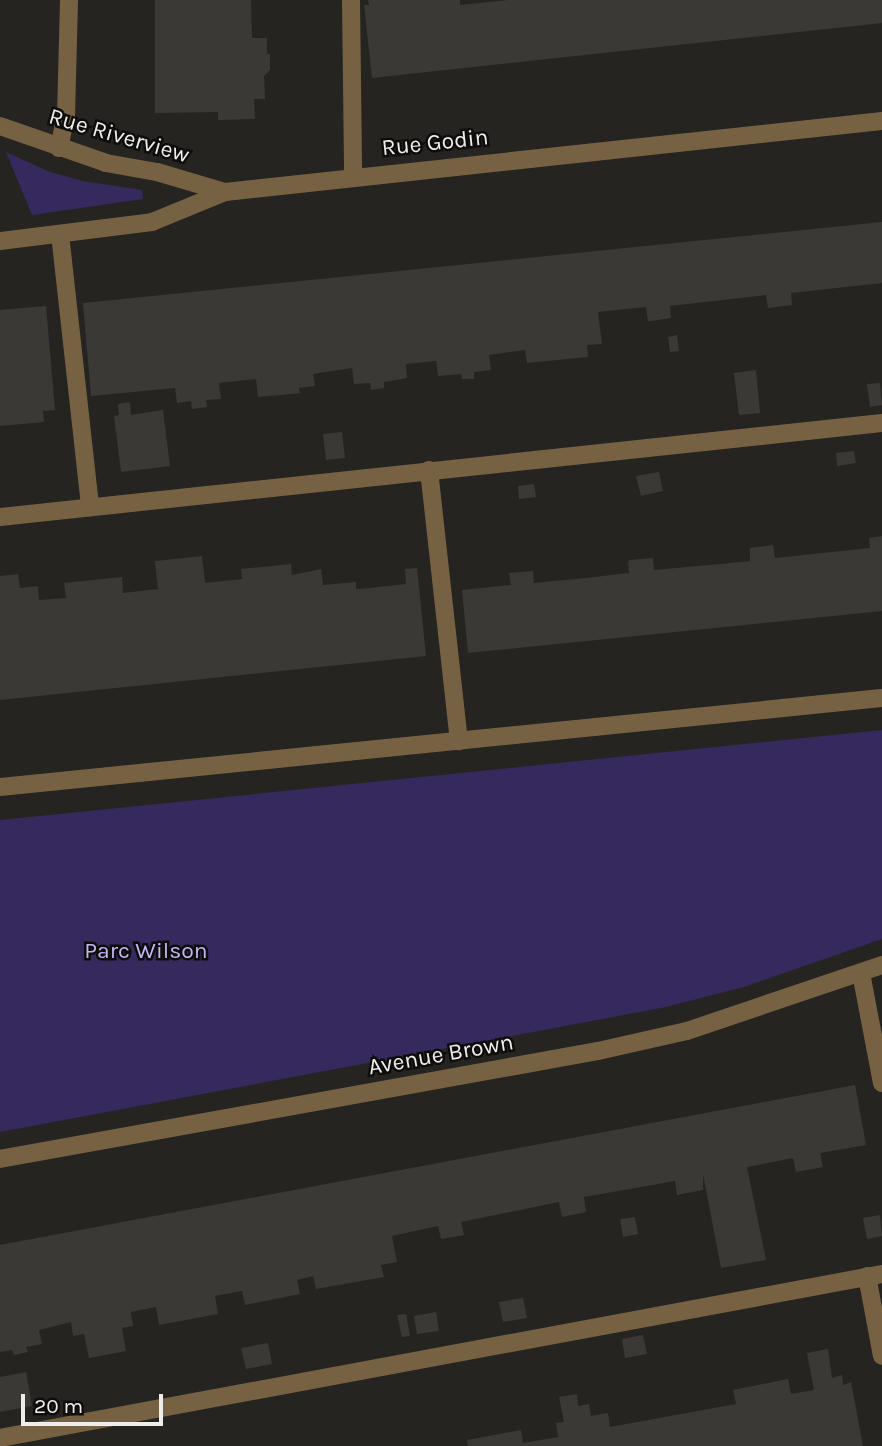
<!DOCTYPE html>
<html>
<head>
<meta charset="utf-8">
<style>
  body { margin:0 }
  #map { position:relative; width:882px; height:1446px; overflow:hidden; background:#262421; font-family:Karla,sans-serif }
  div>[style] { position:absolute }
  .green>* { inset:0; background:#36295e }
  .building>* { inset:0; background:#3b3936 }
  .lane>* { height:18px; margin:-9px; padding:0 9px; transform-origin:9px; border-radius:9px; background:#766243 }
  .street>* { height:18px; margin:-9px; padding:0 9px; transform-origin:9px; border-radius:9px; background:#766243 }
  span { translate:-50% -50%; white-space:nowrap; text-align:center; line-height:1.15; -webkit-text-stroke:5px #0e0d0c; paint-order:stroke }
  .street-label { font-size:23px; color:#eeedeb }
  .park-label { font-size:23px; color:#c0b6f4 }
  .scale { position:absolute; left:21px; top:1394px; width:142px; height:32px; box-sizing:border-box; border:4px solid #eeedeb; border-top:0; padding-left:9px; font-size:21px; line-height:24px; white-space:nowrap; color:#eeedeb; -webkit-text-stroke:5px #0e0d0c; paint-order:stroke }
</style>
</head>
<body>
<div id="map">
  <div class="green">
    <i style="clip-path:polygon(6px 152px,50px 172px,83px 181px,142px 190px,143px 199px,32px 215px)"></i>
    <i style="clip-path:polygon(882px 730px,882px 939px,744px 987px,666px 1007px,0 1132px,0 820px)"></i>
  </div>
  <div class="building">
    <i style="clip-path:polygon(155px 0,251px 0,252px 38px,267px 38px,267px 54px,270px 54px,270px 70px,264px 76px,265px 99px,254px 99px,255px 119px,218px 120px,218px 112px,155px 113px)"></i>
    <i style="clip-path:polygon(368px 0,460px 0,460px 5px,508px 0,882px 0,882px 23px,372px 78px,364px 5px,369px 5px)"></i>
    <i style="clip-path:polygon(882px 222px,882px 283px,791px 293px,792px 305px,768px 308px,766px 295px,670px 306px,671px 318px,651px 321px,648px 321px,646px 307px,598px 312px,602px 344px,587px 345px,588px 357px,527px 363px,525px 350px,489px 355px,491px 370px,474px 372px,474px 379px,462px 379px,461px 374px,438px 376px,436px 361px,406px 364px,407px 378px,384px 382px,384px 388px,371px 390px,370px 383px,354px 384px,352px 368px,313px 374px,315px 386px,299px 388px,300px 393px,281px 395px,258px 397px,256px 379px,219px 383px,221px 399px,206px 400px,207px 407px,192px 409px,191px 401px,177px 403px,175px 388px,91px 396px,83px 303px)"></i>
    <i style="clip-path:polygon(46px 306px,55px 410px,43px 411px,44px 422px,0 426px,0 310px)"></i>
    <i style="clip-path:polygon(677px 335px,679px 351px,670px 352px,668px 337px)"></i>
    <i style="clip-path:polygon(756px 370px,760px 413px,739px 415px,734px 373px)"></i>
    <i style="clip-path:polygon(880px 383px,882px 405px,870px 407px,867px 384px)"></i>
    <i style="clip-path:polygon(130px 402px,131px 415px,163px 410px,170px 466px,121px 472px,114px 416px,119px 415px,118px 404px)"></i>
    <i style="clip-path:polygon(342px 432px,345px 458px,326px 460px,323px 434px)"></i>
    <i style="clip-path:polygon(854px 451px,856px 463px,837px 466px,836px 453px)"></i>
    <i style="clip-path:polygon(659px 472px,663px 491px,641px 496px,636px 476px)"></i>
    <i style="clip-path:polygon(534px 484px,536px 497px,519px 499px,518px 486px)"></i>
    <i style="clip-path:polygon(882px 536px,882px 611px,468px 653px,462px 590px,511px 585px,509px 573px,533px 571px,534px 583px,586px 578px,629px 573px,628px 561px,630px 560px,653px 558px,654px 570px,720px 564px,750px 561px,750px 548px,773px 545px,775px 558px,870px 548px,869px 538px)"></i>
    <i style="clip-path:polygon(202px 556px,205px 583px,242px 579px,241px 569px,291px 564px,292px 575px,321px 569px,323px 585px,356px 582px,356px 589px,360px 589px,406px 584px,405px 569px,417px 568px,426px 656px,0 700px,0 576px,18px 574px,20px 588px,38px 586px,39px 600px,66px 598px,64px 583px,122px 577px,123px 593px,158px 589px,155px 561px)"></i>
    <i style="clip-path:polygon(855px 1085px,866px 1145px,820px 1153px,823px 1167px,796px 1172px,793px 1158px,747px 1167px,766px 1260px,721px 1268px,703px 1174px,703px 1190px,677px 1195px,675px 1181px,584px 1197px,586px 1212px,572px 1215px,562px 1217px,559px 1202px,461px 1222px,464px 1235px,441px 1239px,438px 1226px,392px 1236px,397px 1262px,381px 1265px,384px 1277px,316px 1289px,313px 1276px,297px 1280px,300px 1294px,245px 1305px,242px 1291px,215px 1296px,218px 1314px,159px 1325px,156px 1307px,131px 1312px,133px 1326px,122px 1328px,126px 1351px,89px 1358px,84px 1334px,73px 1336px,71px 1322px,39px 1330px,42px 1344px,26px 1347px,28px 1352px,14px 1355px,12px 1350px,0 1352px,0 1245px)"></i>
    <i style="clip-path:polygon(880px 1215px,882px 1236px,867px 1239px,863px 1218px)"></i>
    <i style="clip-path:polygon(635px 1217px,638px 1234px,623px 1237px,620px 1219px)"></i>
    <i style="clip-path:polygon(523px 1298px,527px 1318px,503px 1322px,499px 1302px)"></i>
    <i style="clip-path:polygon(436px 1312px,439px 1331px,417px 1334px,414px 1316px)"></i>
    <i style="clip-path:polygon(406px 1314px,410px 1336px,402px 1337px,397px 1315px)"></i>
    <i style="clip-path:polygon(643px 1335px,647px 1354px,625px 1358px,622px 1339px)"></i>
    <i style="clip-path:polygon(268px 1343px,272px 1364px,246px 1369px,241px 1348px)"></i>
    <i style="clip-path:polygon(828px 1349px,832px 1378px,842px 1375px,843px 1385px,851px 1382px,863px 1446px,468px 1446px,467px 1440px,521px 1430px,523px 1443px,558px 1437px,556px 1423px,564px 1422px,559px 1397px,577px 1394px,578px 1406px,589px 1404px,591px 1416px,608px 1413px,610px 1427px,736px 1404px,733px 1390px,788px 1379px,791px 1394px,814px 1390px,807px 1353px)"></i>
    <i style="clip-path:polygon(26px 1372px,32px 1406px,0 1412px,0 1377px)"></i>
  </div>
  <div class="lane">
    <i style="left:351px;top:0;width:176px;rotate:89.3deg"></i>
    <i style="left:60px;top:234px;width:275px;rotate:83.7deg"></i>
    <i style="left:429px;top:470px;width:273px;rotate:83.7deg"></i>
    <i style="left:0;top:517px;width:887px;rotate:-6.08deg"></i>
    <i style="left:861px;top:973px;width:112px;rotate:79.2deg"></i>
    <i style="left:867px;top:1276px;width:81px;rotate:79.4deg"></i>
    <i style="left:0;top:1438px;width:897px;rotate:-10.53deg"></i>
  </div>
  <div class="street">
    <i style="left:0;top:126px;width:112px;rotate:19.2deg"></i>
    <i style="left:106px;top:163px;width:52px;rotate:10deg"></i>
    <i style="left:157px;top:172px;width:71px;rotate:16.4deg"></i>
    <i style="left:59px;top:148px;width:33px;rotate:-78deg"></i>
    <i style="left:66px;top:116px;width:116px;rotate:-88.5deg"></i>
    <i style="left:0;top:241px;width:153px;rotate:-7.1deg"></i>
    <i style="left:152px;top:222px;width:79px;rotate:-22.3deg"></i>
    <i style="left:225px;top:192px;width:661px;rotate:-6.17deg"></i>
    <i style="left:0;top:787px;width:886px;rotate:-5.76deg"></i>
    <i style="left:0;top:1159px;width:608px;rotate:-10.24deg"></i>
    <i style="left:598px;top:1051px;width:91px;rotate:-12.7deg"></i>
    <i style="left:687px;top:1031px;width:206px;rotate:-18.7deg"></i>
  </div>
  <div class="street-label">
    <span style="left:119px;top:136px;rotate:16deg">Rue Riverview</span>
    <span style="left:435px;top:143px;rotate:-6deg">Rue Godin</span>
    <span style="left:441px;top:1055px;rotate:-10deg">Avenue Brown</span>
  </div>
  <div class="park-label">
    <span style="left:146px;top:951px">Parc Wilson</span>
  </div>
  <div class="scale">20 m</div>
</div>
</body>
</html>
